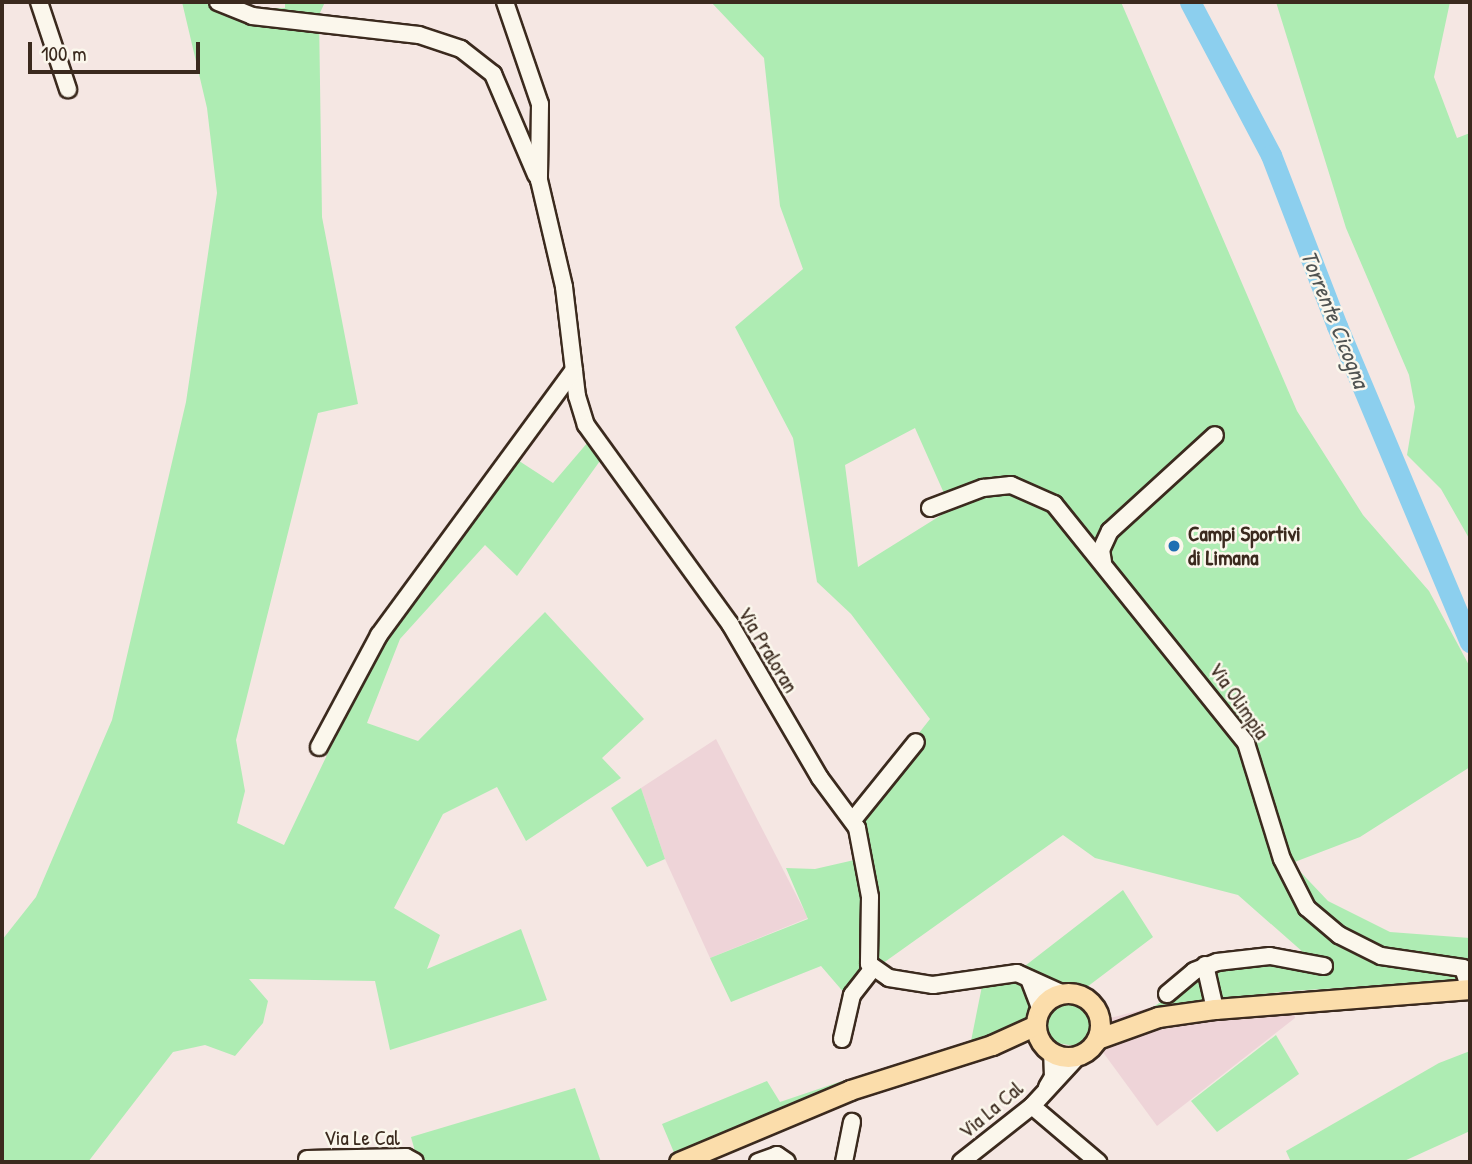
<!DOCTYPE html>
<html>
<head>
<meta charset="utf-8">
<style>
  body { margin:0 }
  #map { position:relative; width:1472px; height:1164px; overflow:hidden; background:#f5e7e3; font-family:"Patrick Hand",sans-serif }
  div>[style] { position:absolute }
  .built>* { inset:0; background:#eed4d8 }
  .green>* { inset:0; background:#aeecb3 }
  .river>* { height:21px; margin:-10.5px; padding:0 10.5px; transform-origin:10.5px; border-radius:10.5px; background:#8ccfee }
  .roads { filter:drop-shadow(2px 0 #3b2a1e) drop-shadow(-2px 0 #3b2a1e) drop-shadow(0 2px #3b2a1e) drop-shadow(0 -2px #3b2a1e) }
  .minor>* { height:16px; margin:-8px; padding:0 8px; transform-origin:8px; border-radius:8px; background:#fbf7ec }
  .major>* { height:19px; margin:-9.5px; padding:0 9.5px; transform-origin:9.5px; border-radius:9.5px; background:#fbddab }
  .major>.ring { margin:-9.5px; padding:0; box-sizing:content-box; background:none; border:19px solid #fbddab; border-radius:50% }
  .dots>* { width:19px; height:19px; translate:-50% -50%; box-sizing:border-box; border:4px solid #fbf7ec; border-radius:50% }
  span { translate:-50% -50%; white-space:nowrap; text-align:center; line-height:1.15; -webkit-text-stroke:5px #fbf7ec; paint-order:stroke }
  .poi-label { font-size:21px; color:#3b2a1e; font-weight:700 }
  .left { translate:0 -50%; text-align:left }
  .street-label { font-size:21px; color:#3b2a1e }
  .water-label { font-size:23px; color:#4f5352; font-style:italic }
  .frame { position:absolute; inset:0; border:4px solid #3b2a1e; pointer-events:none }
  .scale { position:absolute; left:28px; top:42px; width:172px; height:32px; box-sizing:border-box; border:4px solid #3b2a1e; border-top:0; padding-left:9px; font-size:21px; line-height:24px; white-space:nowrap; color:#3b2a1e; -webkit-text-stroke:5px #fbf7ec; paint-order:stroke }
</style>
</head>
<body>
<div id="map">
  <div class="built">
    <i style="clip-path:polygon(716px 739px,808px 918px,710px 958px,665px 859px,641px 788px)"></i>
    <i style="clip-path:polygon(1290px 991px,1295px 1018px,1157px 1126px,1083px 1025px,1153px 1007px)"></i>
  </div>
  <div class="green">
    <i style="clip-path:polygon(182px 2px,228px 2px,248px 9px,285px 8px,285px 2px,325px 2px,319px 15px,322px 217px,358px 404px,318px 413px,236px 740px,245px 791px,237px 823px,284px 845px,382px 640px,513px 457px,553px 483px,600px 428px,610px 447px,517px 576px,485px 545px,400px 639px,367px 723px,418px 741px,545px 612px,644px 719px,602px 758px,621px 778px,526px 841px,497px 787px,443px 814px,394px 908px,440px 935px,427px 969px,521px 929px,547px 1000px,390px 1050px,375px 981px,249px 979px,268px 1001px,263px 1023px,235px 1056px,205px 1045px,173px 1052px,88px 1162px,2px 1162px,2px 940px,36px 897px,112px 720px,186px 402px,217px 193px,207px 108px)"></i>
    <i style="clip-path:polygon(evenodd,711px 2px,1121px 2px,1297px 411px,1363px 515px,1429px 591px,1470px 667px,1470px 767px,1360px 837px,1292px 863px,1328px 901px,1390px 932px,1470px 938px,1470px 980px,1290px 991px,1153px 1007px,1211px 970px,1304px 953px,1238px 895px,1095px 858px,1063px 835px,872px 971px,852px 1002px,821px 966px,731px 1002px,710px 958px,808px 919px,786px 868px,815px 869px,863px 858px,849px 822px,930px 719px,851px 614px,817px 582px,793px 438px,735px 327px,803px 269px,780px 206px,764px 58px,711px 2px,915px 428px,951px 509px,858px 567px,845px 465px,915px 428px)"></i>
    <i style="clip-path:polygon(1276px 2px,1450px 2px,1434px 77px,1457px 138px,1470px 133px,1470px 540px,1441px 489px,1407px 455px,1415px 407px,1409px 375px,1346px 228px)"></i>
    <i style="clip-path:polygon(641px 788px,665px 859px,647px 867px,611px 808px)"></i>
    <i style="clip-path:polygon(1123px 890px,1153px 937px,1083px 990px,1107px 1021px,1091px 1024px,1085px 1039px,1075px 1046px,1057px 1043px,1048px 1033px,968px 1056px,983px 981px,1021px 969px)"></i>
    <i style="clip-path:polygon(1276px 1035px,1299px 1074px,1217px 1132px,1191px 1101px)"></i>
    <i style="clip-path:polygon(1470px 1051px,1470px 1131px,1402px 1162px,1291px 1162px,1286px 1151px,1439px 1063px)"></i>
    <i style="clip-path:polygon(845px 1080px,846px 1089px,678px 1162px,662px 1124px,767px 1081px,780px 1102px)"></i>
    <i style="clip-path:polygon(575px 1088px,601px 1162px,418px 1162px,411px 1137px)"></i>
  </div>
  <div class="river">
    <i style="left:1190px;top:2px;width:173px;rotate:62.1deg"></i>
    <i style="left:1271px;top:155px;width:183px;rotate:68.9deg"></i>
    <i style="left:1337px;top:326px;width:343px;rotate:67.2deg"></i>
  </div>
  <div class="roads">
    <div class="minor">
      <i style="left:39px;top:2px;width:92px;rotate:71.6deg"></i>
      <i style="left:218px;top:2px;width:37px;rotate:22deg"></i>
      <i style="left:252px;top:16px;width:168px;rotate:6.5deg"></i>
      <i style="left:419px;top:35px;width:44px;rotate:18.4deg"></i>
      <i style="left:461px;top:49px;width:41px;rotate:38deg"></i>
      <i style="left:493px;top:74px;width:110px;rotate:66.9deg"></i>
      <i style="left:505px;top:2px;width:108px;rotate:71.1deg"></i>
      <i style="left:540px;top:104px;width:76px;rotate:90.8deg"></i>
      <i style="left:539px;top:180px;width:110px;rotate:76.8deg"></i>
      <i style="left:564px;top:287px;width:110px;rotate:83.2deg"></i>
      <i style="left:577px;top:396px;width:30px;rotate:73deg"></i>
      <i style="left:586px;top:425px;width:246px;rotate:54.1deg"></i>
      <i style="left:730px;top:624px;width:178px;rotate:59.7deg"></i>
      <i style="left:820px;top:778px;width:62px;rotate:53.5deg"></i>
      <i style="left:857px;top:828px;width:70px;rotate:79.3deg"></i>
      <i style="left:870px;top:897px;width:67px;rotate:90.9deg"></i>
      <i style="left:869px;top:964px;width:24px;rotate:35deg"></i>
      <i style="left:889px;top:978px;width:45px;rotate:9deg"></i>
      <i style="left:933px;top:985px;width:85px;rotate:-8.1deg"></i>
      <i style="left:1017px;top:973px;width:48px;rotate:24.4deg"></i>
      <i style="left:930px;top:508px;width:57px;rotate:-20.7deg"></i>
      <i style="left:983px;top:488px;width:28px;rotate:-6deg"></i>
      <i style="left:1011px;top:485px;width:47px;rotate:23.8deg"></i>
      <i style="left:1054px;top:504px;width:307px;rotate:51.2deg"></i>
      <i style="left:1246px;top:743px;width:121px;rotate:72.8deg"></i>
      <i style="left:1282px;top:859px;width:55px;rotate:63deg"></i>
      <i style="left:1307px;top:908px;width:42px;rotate:40.2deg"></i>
      <i style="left:1339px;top:935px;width:47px;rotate:26.6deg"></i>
      <i style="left:1381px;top:956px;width:83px;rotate:8.3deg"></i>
      <i style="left:1463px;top:968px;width:22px;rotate:72deg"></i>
      <i style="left:1103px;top:562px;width:12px;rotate:-99deg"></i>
      <i style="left:1101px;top:550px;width:21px;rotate:-65deg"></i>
      <i style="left:1110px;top:531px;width:142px;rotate:-42.4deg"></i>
      <i style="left:319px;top:747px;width:127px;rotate:-61.8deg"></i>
      <i style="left:379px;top:635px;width:329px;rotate:-53.7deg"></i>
      <i style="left:853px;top:820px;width:100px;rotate:-51.1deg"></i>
      <i style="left:1205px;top:965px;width:45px;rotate:77.2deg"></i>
      <i style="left:1029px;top:979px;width:31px;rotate:69deg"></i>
      <i style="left:1167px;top:994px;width:35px;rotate:-40deg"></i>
      <i style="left:1194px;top:971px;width:25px;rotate:-21deg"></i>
      <i style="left:1217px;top:962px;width:53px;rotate:-6.5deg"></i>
      <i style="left:1270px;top:956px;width:55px;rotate:10.5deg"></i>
      <i style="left:842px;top:1039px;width:45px;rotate:-77.2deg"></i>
      <i style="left:852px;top:995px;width:33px;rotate:-52deg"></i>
      <i style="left:1047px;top:1087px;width:12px;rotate:-59deg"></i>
      <i style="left:1053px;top:1077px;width:24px;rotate:-92deg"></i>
      <i style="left:1032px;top:1106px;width:87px;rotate:40.3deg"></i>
      <i style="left:307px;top:1159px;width:99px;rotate:-1.2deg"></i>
      <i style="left:406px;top:1157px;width:10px;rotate:29deg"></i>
      <i style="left:758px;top:1162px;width:20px;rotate:-20deg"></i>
      <i style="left:777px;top:1155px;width:12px;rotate:35deg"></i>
      <i style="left:844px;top:1162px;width:41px;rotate:-78.7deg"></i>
      <i style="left:961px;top:1162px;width:90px;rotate:-38.3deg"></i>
      <i style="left:1032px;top:1106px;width:69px;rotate:-47.3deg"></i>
    </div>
    <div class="major">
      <i class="ring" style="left:1036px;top:993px;width:45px;height:45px"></i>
      <i style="left:1097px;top:1039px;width:65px;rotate:-19.8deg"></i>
      <i style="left:1158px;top:1017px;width:58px;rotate:-8deg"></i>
      <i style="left:1215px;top:1009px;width:256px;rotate:-4.5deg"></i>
      <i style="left:679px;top:1162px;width:186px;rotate:-22.8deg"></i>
      <i style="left:850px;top:1090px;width:149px;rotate:-17.6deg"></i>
      <i style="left:992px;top:1045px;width:48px;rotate:-24.4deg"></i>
    </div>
  </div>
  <div class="dots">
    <i style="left:1174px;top:546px;background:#1f6fb2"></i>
  </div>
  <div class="poi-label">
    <span class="left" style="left:1188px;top:546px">Campi Sportivi<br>di Limana</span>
  </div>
  <div class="street-label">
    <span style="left:768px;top:650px;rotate:59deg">Via Praloran</span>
    <span style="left:1239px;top:701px;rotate:55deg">Via Olimpia</span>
    <span style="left:991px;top:1110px;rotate:-40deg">Via La Cal</span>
    <span style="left:362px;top:1138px">Via Le Cal</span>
  </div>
  <div class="water-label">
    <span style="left:1335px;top:319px;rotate:68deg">Torrente Cicogna</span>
  </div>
  <div class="frame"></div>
  <div class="scale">100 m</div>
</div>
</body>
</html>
